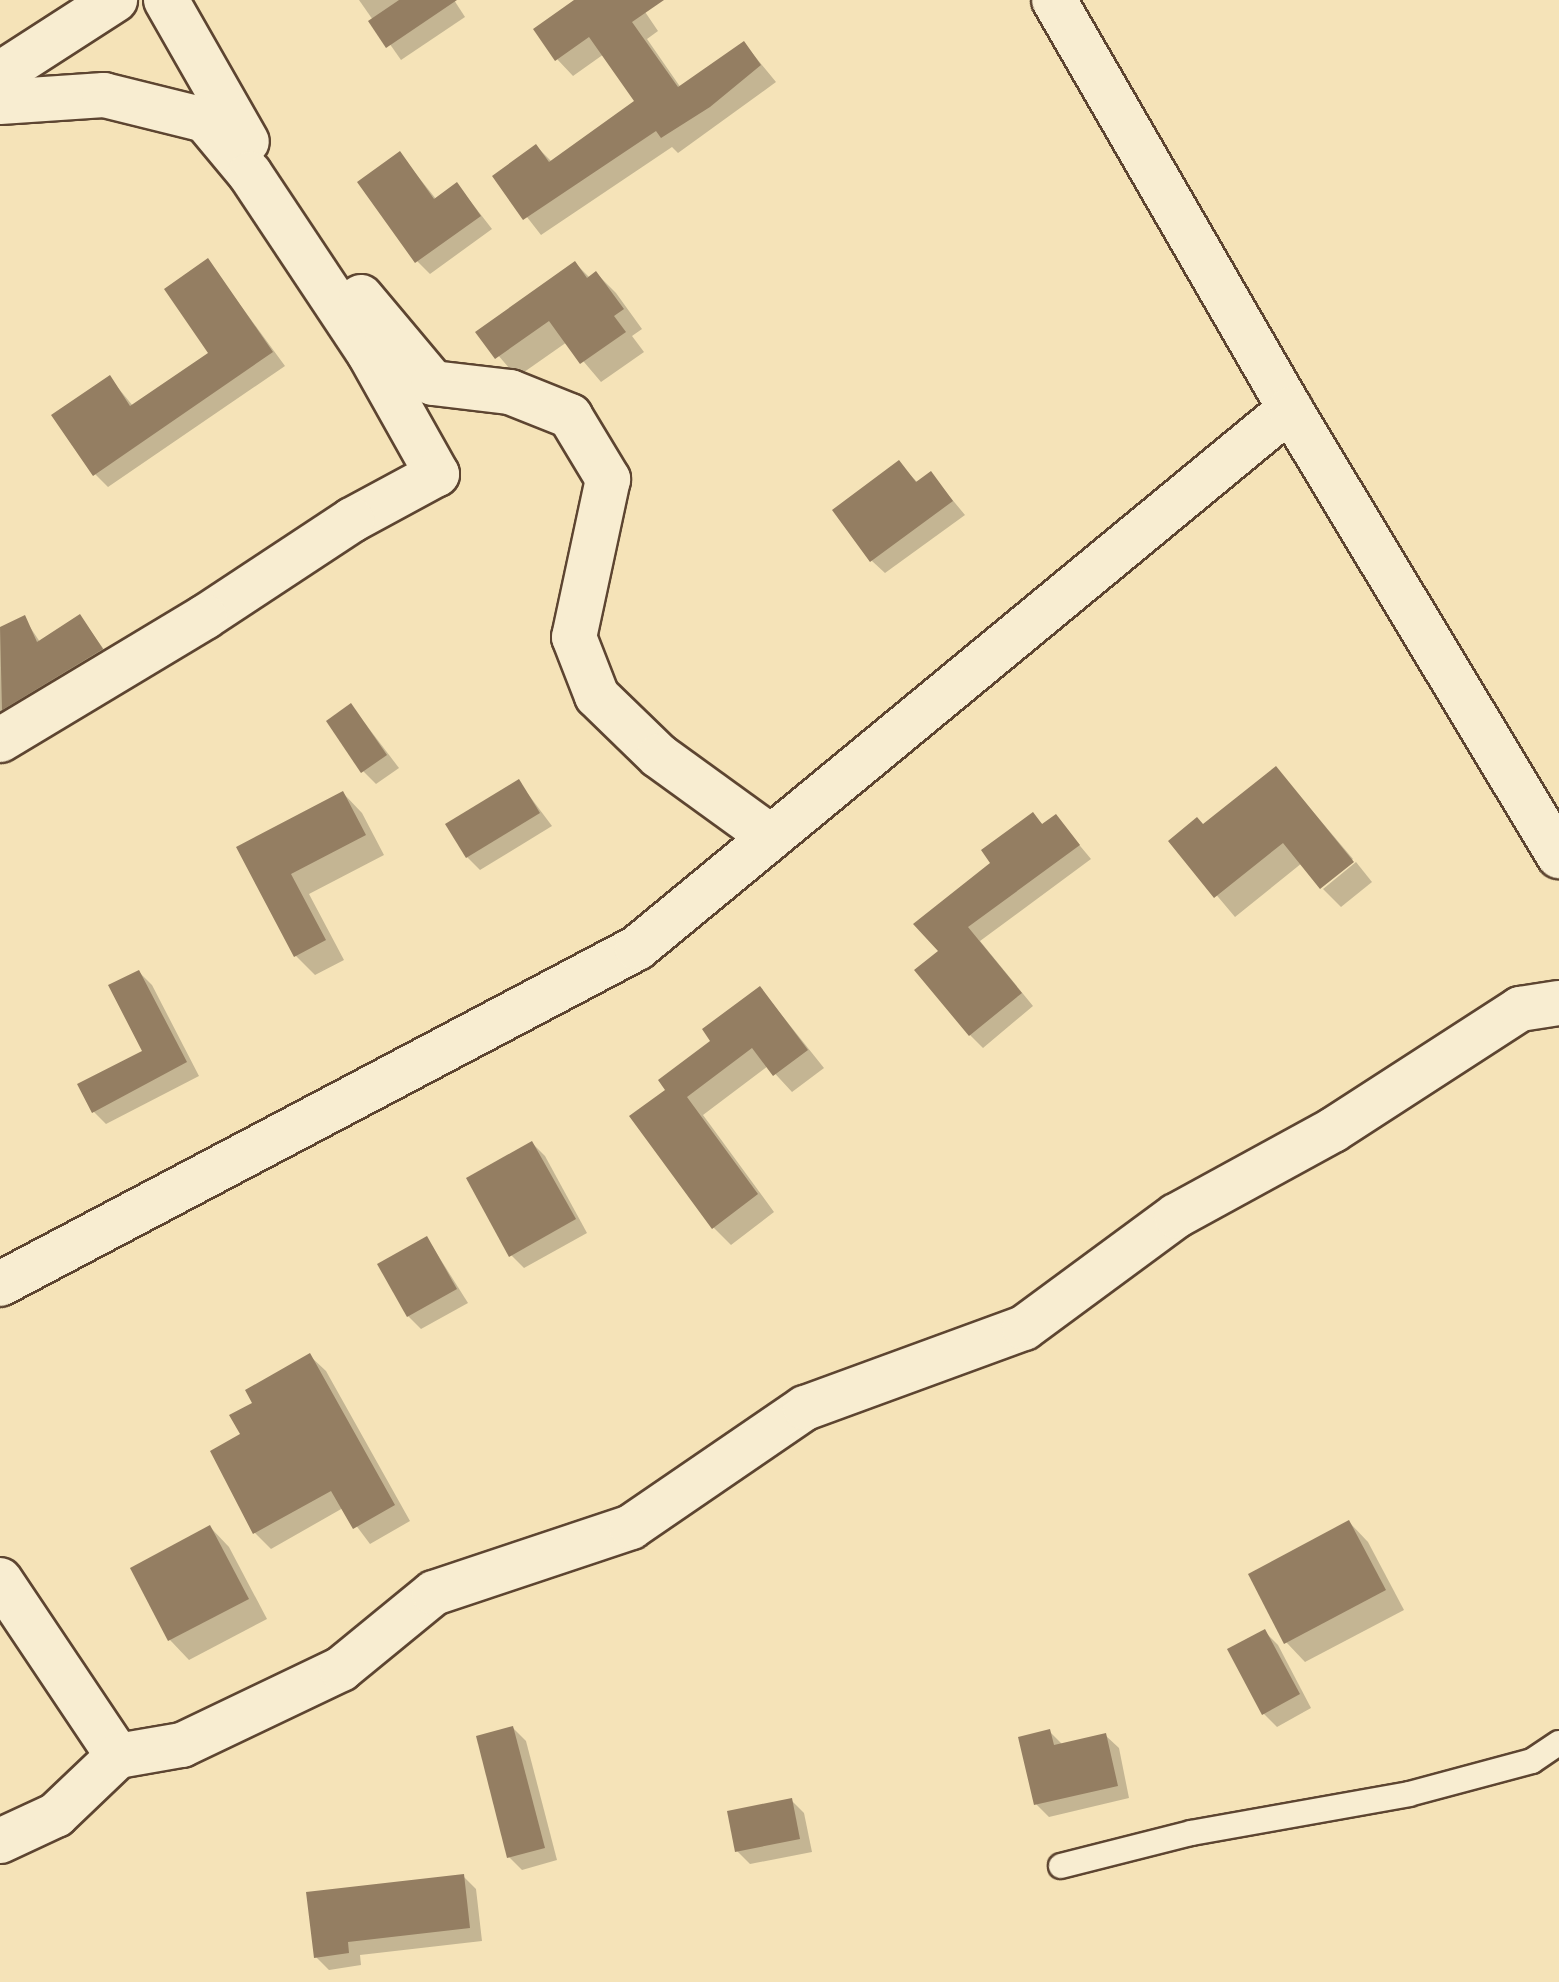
<!DOCTYPE html>
<html>
<head>
<meta charset="utf-8">
<style>
  body { margin:0 }
  #map { position:relative; width:1559px; height:1982px; overflow:hidden; background:#f5e3b8; font-family:"IM FELL DW Pica",serif }
  div>[style] { position:absolute }
  .shadow>* { inset:0; background:#0003 }
  .building>* { inset:0; background:#947e62 }
  .roads { filter:drop-shadow(2px 0 #5d4531) drop-shadow(-2px 0 #5d4531) drop-shadow(0 2px #5d4531) drop-shadow(0 -2px #5d4531) }
  .service>* { height:24px; margin:-12px; padding:0 12px; transform-origin:12px; border-radius:12px; background:#f8edd1 }
  .minor>* { height:44px; margin:-22px; padding:0 22px; transform-origin:22px; border-radius:22px; background:#f8edd1 }
  .tertiary>* { height:44px; margin:-22px; padding:0 22px; transform-origin:22px; border-radius:22px; background:#f8edd1 }
  span { translate:-50% -50%; white-space:nowrap; text-align:center; line-height:1.15; -webkit-text-stroke:7px #f8edd1; paint-order:stroke }
</style>
</head>
<body>
<div id="map">
  <div class="shadow">
    <i style="clip-path:polygon(359px 0,454px 0,465px 17px,401px 60px)"></i>
    <i style="clip-path:polygon(577px 0,637px 0,658px 31px,647px 39px,681px 88px,744px 43px,776px 82px,678px 153px,672px 147px,541px 235px,495px 176px,536px 146px,552px 162px,637px 102px,604px 54px,573px 76px,557px 59px)"></i>
    <i style="clip-path:polygon(400px 154px,436px 199px,457px 184px,492px 229px,430px 274px,417px 261px)"></i>
    <i style="clip-path:polygon(208px 261px,285px 366px,108px 487px,95px 474px,110px 378px,133px 406px,210px 354px)"></i>
    <i style="clip-path:polygon(575px 263px,590px 278px,596px 273px,616px 293px,642px 329px,632px 336px,644px 352px,601px 382px,567px 342px,517px 377px,478px 332px)"></i>
    <i style="clip-path:polygon(899px 463px,918px 483px,931px 474px,965px 515px,885px 573px,872px 561px)"></i>
    <i style="clip-path:polygon(80px 616px,110px 658px,0 726px,0 629px,24px 618px,40px 642px)"></i>
    <i style="clip-path:polygon(351px 705px,399px 768px,376px 784px,363px 771px)"></i>
    <i style="clip-path:polygon(1276px 768px,1353px 859px,1321px 886px,1302px 863px,1235px 917px,1171px 841px,1203px 826px)"></i>
    <i style="clip-path:polygon(519px 782px,552px 826px,480px 870px,467px 857px)"></i>
    <i style="clip-path:polygon(343px 793px,362px 813px,384px 855px,309px 894px,344px 960px,315px 975px,296px 956px,239px 848px)"></i>
    <i style="clip-path:polygon(1033px 814px,1044px 826px,1056px 817px,1091px 859px,980px 941px,1033px 1006px,983px 1048px,970px 1035px,941px 951px,993px 864px)"></i>
    <i style="clip-path:polygon(1356px 862px,1372px 882px,1341px 907px,1323px 889px)"></i>
    <i style="clip-path:polygon(139px 972px,152px 985px,199px 1076px,106px 1124px,93px 1111px,145px 1051px)"></i>
    <i style="clip-path:polygon(760px 988px,824px 1068px,792px 1092px,768px 1066px,703px 1115px,774px 1212px,731px 1245px,713px 1227px,668px 1091px)"></i>
    <i style="clip-path:polygon(532px 1143px,545px 1156px,587px 1233px,524px 1268px,511px 1255px)"></i>
    <i style="clip-path:polygon(427px 1238px,468px 1303px,421px 1329px,408px 1316px)"></i>
    <i style="clip-path:polygon(310px 1356px,326px 1371px,410px 1521px,370px 1544px,343px 1508px,271px 1549px,255px 1533px,243px 1435px,255px 1403px)"></i>
    <i style="clip-path:polygon(1349px 1522px,1368px 1542px,1404px 1610px,1305px 1662px,1286px 1642px)"></i>
    <i style="clip-path:polygon(210px 1527px,229px 1547px,267px 1619px,189px 1660px,170px 1640px,132px 1568px)"></i>
    <i style="clip-path:polygon(1265px 1632px,1278px 1645px,1311px 1708px,1277px 1727px,1264px 1714px)"></i>
    <i style="clip-path:polygon(513px 1728px,526px 1741px,557px 1860px,522px 1870px,509px 1857px)"></i>
    <i style="clip-path:polygon(1050px 1732px,1063px 1745px,1105px 1735px,1119px 1748px,1129px 1798px,1049px 1817px,1036px 1804px)"></i>
    <i style="clip-path:polygon(791px 1800px,804px 1813px,812px 1852px,750px 1864px,737px 1851px)"></i>
    <i style="clip-path:polygon(463px 1876px,476px 1889px,482px 1941px,360px 1955px,361px 1965px,329px 1970px,316px 1957px)"></i>
  </div>
  <div class="building">
    <i style="clip-path:polygon(399px 0,457px 0,386px 48px,368px 21px)"></i>
    <i style="clip-path:polygon(574px 0,664px 0,632px 22px,678px 87px,744px 41px,761px 65px,710px 107px,661px 138px,656px 131px,523px 220px,492px 176px,536px 144px,549px 162px,634px 101px,589px 37px,555px 61px,533px 29px)"></i>
    <i style="clip-path:polygon(400px 151px,434px 199px,457px 182px,481px 216px,415px 263px,357px 182px)"></i>
    <i style="clip-path:polygon(208px 258px,273px 352px,93px 476px,51px 415px,110px 375px,130px 406px,208px 353px,164px 289px)"></i>
    <i style="clip-path:polygon(575px 261px,587px 278px,596px 271px,624px 309px,614px 316px,626px 332px,580px 364px,549px 321px,495px 359px,475px 332px)"></i>
    <i style="clip-path:polygon(899px 460px,916px 482px,931px 471px,953px 501px,870px 562px,832px 510px)"></i>
    <i style="clip-path:polygon(80px 614px,103px 649px,2px 710px,0 627px,25px 615px,37px 642px)"></i>
    <i style="clip-path:polygon(351px 703px,387px 755px,361px 773px,326px 721px)"></i>
    <i style="clip-path:polygon(1276px 766px,1354px 862px,1320px 889px,1283px 843px,1214px 898px,1168px 841px,1197px 817px,1203px 824px)"></i>
    <i style="clip-path:polygon(519px 779px,540px 813px,466px 858px,445px 824px)"></i>
    <i style="clip-path:polygon(343px 791px,366px 835px,291px 874px,326px 940px,294px 957px,236px 847px)"></i>
    <i style="clip-path:polygon(1033px 812px,1042px 824px,1056px 814px,1080px 845px,968px 927px,1022px 993px,969px 1036px,914px 970px,938px 951px,913px 924px,990px 863px,981px 850px)"></i>
    <i style="clip-path:polygon(139px 970px,187px 1062px,92px 1113px,77px 1084px,142px 1051px,108px 985px)"></i>
    <i style="clip-path:polygon(760px 986px,808px 1050px,773px 1076px,752px 1048px,687px 1097px,758px 1194px,712px 1229px,629px 1116px,665px 1090px,658px 1080px,710px 1041px,702px 1029px)"></i>
    <i style="clip-path:polygon(532px 1141px,576px 1219px,509px 1257px,466px 1178px)"></i>
    <i style="clip-path:polygon(427px 1236px,457px 1289px,407px 1317px,377px 1264px)"></i>
    <i style="clip-path:polygon(310px 1353px,395px 1505px,353px 1529px,331px 1491px,253px 1534px,210px 1451px,240px 1434px,229px 1415px,252px 1403px,245px 1390px)"></i>
    <i style="clip-path:polygon(1349px 1520px,1386px 1590px,1284px 1644px,1248px 1574px)"></i>
    <i style="clip-path:polygon(210px 1525px,249px 1599px,168px 1641px,130px 1568px)"></i>
    <i style="clip-path:polygon(1265px 1629px,1300px 1694px,1262px 1715px,1227px 1649px)"></i>
    <i style="clip-path:polygon(513px 1726px,545px 1848px,507px 1858px,476px 1736px)"></i>
    <i style="clip-path:polygon(1050px 1729px,1054px 1745px,1106px 1733px,1118px 1786px,1034px 1805px,1018px 1737px)"></i>
    <i style="clip-path:polygon(792px 1798px,800px 1839px,735px 1852px,727px 1811px)"></i>
    <i style="clip-path:polygon(464px 1874px,470px 1928px,348px 1942px,349px 1953px,314px 1958px,306px 1892px)"></i>
  </div>
  <div class="roads">
    <div class="service">
      <i style="left:1061px;top:1866px;width:134px;rotate:-14.2deg"></i>
      <i style="left:1191px;top:1833px;width:221px;rotate:-10.1deg"></i>
      <i style="left:1409px;top:1794px;width:127px;rotate:-15deg"></i>
      <i style="left:1532px;top:1761px;width:32px;rotate:-34deg"></i>
    </div>
    <div class="minor">
      <i style="left:166px;top:0;width:163px;rotate:60.3deg"></i>
      <i style="left:0;top:74px;width:137px;rotate:-32.8deg"></i>
      <i style="left:0;top:102px;width:104px;rotate:-3.9deg"></i>
      <i style="left:104px;top:95px;width:104px;rotate:13.9deg"></i>
      <i style="left:205px;top:120px;width:70px;rotate:50.2deg"></i>
      <i style="left:250px;top:174px;width:215px;rotate:56.4deg"></i>
      <i style="left:369px;top:353px;width:139px;rotate:60.7deg"></i>
      <i style="left:437px;top:474px;width:97px;rotate:151.6deg"></i>
      <i style="left:352px;top:520px;width:176px;rotate:146.6deg"></i>
      <i style="left:205px;top:617px;width:239px;rotate:149deg"></i>
      <i style="left:361px;top:297px;width:112px;rotate:50.1deg"></i>
      <i style="left:433px;top:383px;width:78px;rotate:6.7deg"></i>
      <i style="left:510px;top:392px;width:65px;rotate:21.8deg"></i>
      <i style="left:570px;top:416px;width:74px;rotate:58.9deg"></i>
      <i style="left:608px;top:479px;width:162px;rotate:102.1deg"></i>
      <i style="left:574px;top:637px;width:63px;rotate:68.7deg"></i>
      <i style="left:597px;top:696px;width:86px;rotate:44.1deg"></i>
      <i style="left:659px;top:756px;width:138px;rotate:35.9deg"></i>
      <i style="left:0;top:1284px;width:720px;rotate:-27.81deg"></i>
      <i style="left:637px;top:948px;width:847px;rotate:-39.54deg"></i>
      <i style="left:0;top:1580px;width:212px;rotate:56.2deg"></i>
      <i style="left:0;top:1841px;width:62px;rotate:-24.9deg"></i>
      <i style="left:56px;top:1815px;width:86px;rotate:-43.6deg"></i>
      <i style="left:118px;top:1756px;width:65px;rotate:-9.8deg"></i>
      <i style="left:182px;top:1745px;width:176px;rotate:-25.5deg"></i>
      <i style="left:341px;top:1669px;width:120px;rotate:-39.3deg"></i>
      <i style="left:434px;top:1593px;width:208px;rotate:-18.5deg"></i>
      <i style="left:631px;top:1527px;width:211px;rotate:-34.4deg"></i>
      <i style="left:805px;top:1408px;width:233px;rotate:-20.1deg"></i>
      <i style="left:1024px;top:1328px;width:189px;rotate:-36.4deg"></i>
      <i style="left:1176px;top:1216px;width:179px;rotate:-28.7deg"></i>
      <i style="left:1333px;top:1130px;width:223px;rotate:-32.9deg"></i>
      <i style="left:1520px;top:1009px;width:39px;rotate:-9deg"></i>
    </div>
    <div class="tertiary">
      <i style="left:1054px;top:0;width:472px;rotate:60deg"></i>
      <i style="left:1290px;top:409px;width:522px;rotate:58.96deg"></i>
    </div>
  </div>
</div>
</body>
</html>
